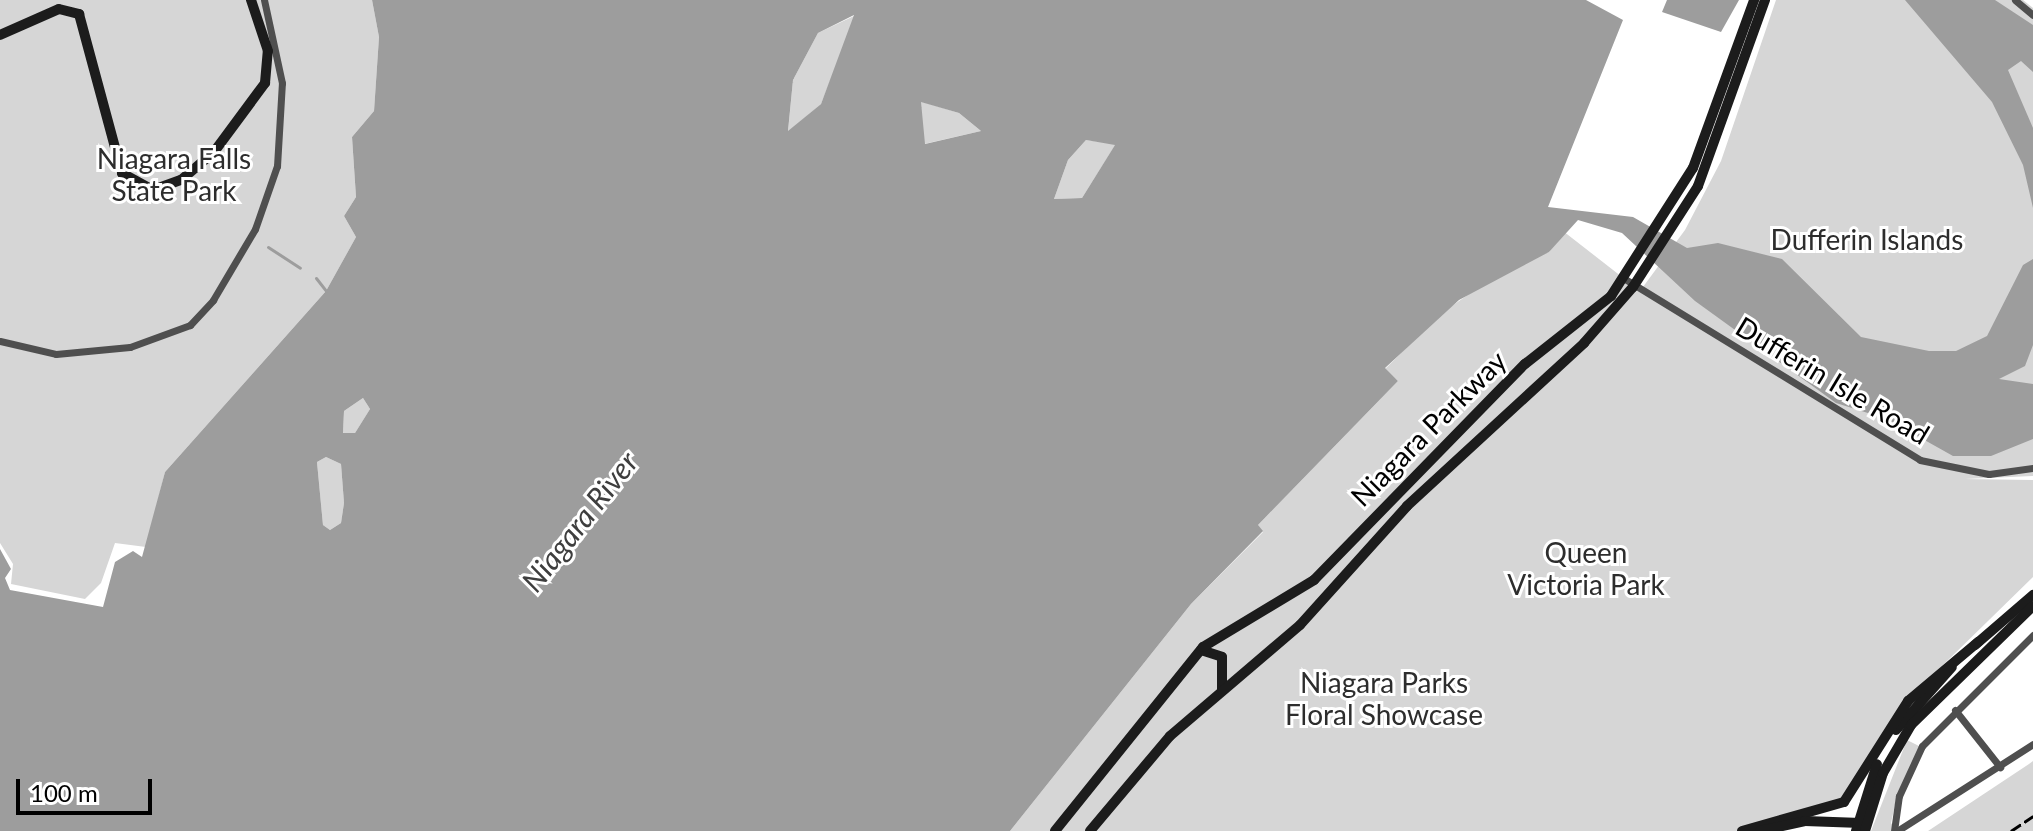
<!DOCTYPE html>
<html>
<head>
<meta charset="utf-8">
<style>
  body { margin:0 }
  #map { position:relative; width:2033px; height:831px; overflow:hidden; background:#fff; font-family:Lato,sans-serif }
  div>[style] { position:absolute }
  .green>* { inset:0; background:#d6d6d6 }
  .water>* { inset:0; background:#9d9d9d }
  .stream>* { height:3px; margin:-1.5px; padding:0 1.5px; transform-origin:1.5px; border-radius:1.5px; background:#9d9d9d }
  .street>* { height:7px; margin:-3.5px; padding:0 3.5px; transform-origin:3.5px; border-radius:3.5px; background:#4f4f4f }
  .secondary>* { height:10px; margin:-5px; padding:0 5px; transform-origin:5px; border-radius:5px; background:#1c1c1c }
  .rail>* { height:3px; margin-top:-1.5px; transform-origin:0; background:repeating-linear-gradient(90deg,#000 0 12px,transparent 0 16px) }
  span { translate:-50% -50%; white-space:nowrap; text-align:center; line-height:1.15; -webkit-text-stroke:6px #fff; paint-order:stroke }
  .park-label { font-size:28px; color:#2d2d2d }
  .street-label { font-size:28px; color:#000 }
  .water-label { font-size:30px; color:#3e3e3e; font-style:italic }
  .scale { position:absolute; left:16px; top:779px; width:136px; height:36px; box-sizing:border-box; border:4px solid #000; border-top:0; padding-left:10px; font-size:24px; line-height:28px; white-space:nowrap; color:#000; -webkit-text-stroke:6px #fff; paint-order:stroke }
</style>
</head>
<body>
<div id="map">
  <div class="green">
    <i style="clip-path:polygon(0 0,372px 0,379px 37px,374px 111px,352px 137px,356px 197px,344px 216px,356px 237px,326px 291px,165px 472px,146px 547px,115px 543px,101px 583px,85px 599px,11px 584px,13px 564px,0 543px)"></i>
    <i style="clip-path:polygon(1776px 0,2023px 0,2033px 8px,2033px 476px,1965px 479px,2033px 480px,2033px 577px,1899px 708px,1849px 794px,1823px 808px,1736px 831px,1010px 831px,1191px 604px,1263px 532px,1257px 526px,1398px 381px,1385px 369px,1443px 312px,1507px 268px,1549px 252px,1563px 231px,1640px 291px,1685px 230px,1721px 161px)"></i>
    <i style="clip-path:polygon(856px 15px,821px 104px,788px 132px,793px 80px,818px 33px)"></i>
    <i style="clip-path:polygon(920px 101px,959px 113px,981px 131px,924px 144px)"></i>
    <i style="clip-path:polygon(1086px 140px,1116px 144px,1082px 198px,1054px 199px,1068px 160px)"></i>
    <i style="clip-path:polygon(363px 398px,370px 409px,355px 433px,343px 433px,344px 411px)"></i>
    <i style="clip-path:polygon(326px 457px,341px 464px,344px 503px,341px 523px,330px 530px,323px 525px,317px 462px)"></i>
    <i style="clip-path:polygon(1907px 740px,1921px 747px,1896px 800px,1891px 823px,1897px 831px,1871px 831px)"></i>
    <i style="clip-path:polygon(2033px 761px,2033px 831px,1928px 831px,2029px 764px)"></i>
  </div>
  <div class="water">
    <i style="clip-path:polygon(evenodd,372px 0,1586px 0,1623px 20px,1548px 207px,1633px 217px,1687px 248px,1718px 243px,1782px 259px,1861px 337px,1929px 351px,1956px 351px,1987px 336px,2023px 265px,2033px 259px,2033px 345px,2025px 366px,1999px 379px,2033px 384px,2033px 439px,1991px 456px,1953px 456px,1887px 419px,1836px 403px,1695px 301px,1622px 233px,1578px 220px,1549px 252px,1459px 300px,1385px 368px,1398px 381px,1258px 525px,1263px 531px,1191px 604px,1010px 831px,0 831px,0 549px,11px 569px,5px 578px,10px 590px,103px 607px,115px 562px,133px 551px,142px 557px,165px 472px,326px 291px,356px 237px,344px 216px,356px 197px,352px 137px,374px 111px,379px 37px,372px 0,854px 15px,821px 104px,788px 131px,793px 80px,818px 33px,854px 15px,372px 0,921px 102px,959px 113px,981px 131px,925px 144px,921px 102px,372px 0,1086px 140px,1115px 145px,1082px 198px,1054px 199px,1068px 160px,1086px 140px,372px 0,363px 398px,370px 409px,355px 433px,343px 433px,344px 411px,363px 398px,372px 0,326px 457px,341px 464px,344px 503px,341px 523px,330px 530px,323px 525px,317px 462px,326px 457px)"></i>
    <i style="clip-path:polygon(1667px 0,1739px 0,1721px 32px,1662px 12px)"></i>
    <i style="clip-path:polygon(1905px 0,1995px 0,2033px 25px,2033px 72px,2021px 61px,2008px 70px,2033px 128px,2033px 208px,2023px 165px,1992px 102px)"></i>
  </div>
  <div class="stream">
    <i style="left:268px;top:247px;width:38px;rotate:33deg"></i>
    <i style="left:316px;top:278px;width:16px;rotate:52deg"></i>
  </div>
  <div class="street">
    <i style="left:2015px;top:0;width:23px;rotate:40deg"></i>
    <i style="left:1625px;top:279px;width:346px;rotate:31.5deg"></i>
    <i style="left:1920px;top:460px;width:70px;rotate:11.5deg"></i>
    <i style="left:1989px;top:474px;width:44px;rotate:-7.8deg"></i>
    <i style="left:0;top:341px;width:57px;rotate:13.1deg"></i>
    <i style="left:56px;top:354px;width:74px;rotate:-5.4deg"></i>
    <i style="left:130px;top:347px;width:64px;rotate:-20.1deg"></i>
    <i style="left:190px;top:325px;width:34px;rotate:-47deg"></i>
    <i style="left:213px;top:300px;width:82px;rotate:-59.4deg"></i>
    <i style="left:255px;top:229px;width:67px;rotate:-70.8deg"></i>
    <i style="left:277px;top:166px;width:83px;rotate:-86.6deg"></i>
    <i style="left:282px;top:83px;width:85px;rotate:-102.2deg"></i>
    <i style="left:1955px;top:710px;width:73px;rotate:51.7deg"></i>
    <i style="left:1894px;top:831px;width:35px;rotate:-82deg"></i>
    <i style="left:1899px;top:796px;width:55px;rotate:-65.3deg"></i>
    <i style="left:1922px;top:746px;width:157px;rotate:-45deg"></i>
    <i style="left:1897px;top:831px;width:161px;rotate:-32.6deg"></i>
  </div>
  <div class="secondary">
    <i style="left:0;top:35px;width:64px;rotate:-23.8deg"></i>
    <i style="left:59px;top:9px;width:21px;rotate:14deg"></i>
    <i style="left:79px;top:14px;width:165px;rotate:74.9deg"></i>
    <i style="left:122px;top:173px;width:35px;rotate:29deg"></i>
    <i style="left:153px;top:190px;width:30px;rotate:-20deg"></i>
    <i style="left:181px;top:180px;width:43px;rotate:-40.3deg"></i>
    <i style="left:214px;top:152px;width:86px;rotate:-53.5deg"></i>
    <i style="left:265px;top:83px;width:32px;rotate:-85deg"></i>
    <i style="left:268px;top:51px;width:54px;rotate:-108.4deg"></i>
    <i style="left:1975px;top:645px;width:77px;rotate:-40.8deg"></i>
    <i style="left:1201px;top:650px;width:22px;rotate:18deg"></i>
    <i style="left:1222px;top:657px;width:32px;rotate:90deg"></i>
    <i style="left:1896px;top:730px;width:84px;rotate:-48.4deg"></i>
    <i style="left:1055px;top:831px;width:236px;rotate:-51.2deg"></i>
    <i style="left:1203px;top:647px;width:130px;rotate:-31.1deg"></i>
    <i style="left:1314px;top:580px;width:302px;rotate:-45.7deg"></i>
    <i style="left:1525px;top:364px;width:110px;rotate:-38.3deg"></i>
    <i style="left:1611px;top:296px;width:152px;rotate:-57.4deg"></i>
    <i style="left:1693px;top:168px;width:179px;rotate:-70deg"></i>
    <i style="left:1090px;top:831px;width:124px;rotate:-49.9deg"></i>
    <i style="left:1170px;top:736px;width:171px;rotate:-40.5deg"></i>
    <i style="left:1300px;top:625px;width:160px;rotate:-48deg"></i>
    <i style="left:1407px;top:506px;width:241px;rotate:-42.6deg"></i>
    <i style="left:1584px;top:343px;width:74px;rotate:-48.8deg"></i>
    <i style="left:1633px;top:287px;width:120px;rotate:-57.2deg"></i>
    <i style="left:1698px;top:186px;width:198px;rotate:-70.2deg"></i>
    <i style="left:1742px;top:831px;width:106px;rotate:-15.9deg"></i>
    <i style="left:1844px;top:802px;width:120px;rotate:-57.6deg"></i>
    <i style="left:1908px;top:701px;width:92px;rotate:-40.1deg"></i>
    <i style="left:1760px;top:831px;width:46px;rotate:-12.5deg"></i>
    <i style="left:1805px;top:821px;width:56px;rotate:2deg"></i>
    <i style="left:1856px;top:831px;width:70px;rotate:-72.6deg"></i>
    <i style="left:1865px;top:831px;width:61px;rotate:-72.8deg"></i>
    <i style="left:1883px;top:773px;width:56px;rotate:-59.7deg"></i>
    <i style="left:1911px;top:725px;width:170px;rotate:-44.3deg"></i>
  </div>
  <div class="rail">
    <i style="left:2011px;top:831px;width:27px;rotate:-34deg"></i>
  </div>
  <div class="park-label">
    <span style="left:174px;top:174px">Niagara Falls<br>State Park</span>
    <span style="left:1867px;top:239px">Dufferin Islands</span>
    <span style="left:1586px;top:568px">Queen<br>Victoria Park</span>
    <span style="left:1384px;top:698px">Niagara Parks<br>Floral Showcase</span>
  </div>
  <div class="street-label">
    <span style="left:1833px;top:380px;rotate:31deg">Dufferin Isle Road</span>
    <span style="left:1428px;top:428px;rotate:-45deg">Niagara Parkway</span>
  </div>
  <div class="water-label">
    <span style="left:579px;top:521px;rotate:-52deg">Niagara River</span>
  </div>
  <div class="scale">100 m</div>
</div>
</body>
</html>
